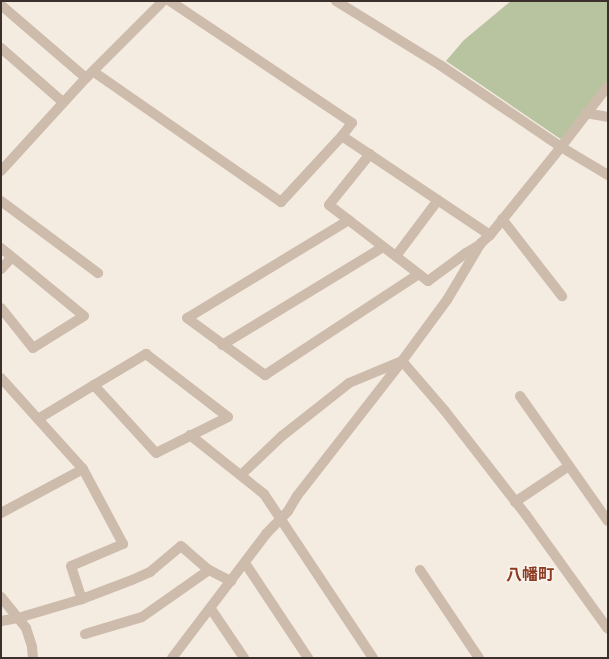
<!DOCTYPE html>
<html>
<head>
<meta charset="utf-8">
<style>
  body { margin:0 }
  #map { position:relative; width:609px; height:659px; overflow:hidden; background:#f4ebe1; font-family:Signika,"Noto Sans JP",sans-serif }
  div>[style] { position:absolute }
  .green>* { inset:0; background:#b8c4a0 }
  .minor>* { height:10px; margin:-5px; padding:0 5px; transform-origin:5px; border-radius:5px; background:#cdbbac }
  span { translate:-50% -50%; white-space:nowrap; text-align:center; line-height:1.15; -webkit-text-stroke:3px #fbf5ee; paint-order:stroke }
  .neighbourhood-label { font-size:16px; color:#8c3b22; font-weight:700 }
  .frame { position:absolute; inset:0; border:2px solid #3b302b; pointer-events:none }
</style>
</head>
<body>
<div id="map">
  <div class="green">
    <i style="clip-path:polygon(511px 1px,608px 1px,608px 81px,562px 140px,446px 61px,464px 40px)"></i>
  </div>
  <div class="minor">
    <i style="left:170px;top:1px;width:219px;rotate:33.8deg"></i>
    <i style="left:352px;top:123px;width:16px;rotate:128deg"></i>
    <i style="left:342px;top:136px;width:178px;rotate:33.8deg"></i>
    <i style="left:490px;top:235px;width:113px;rotate:-51.1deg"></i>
    <i style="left:561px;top:147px;width:55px;rotate:30.8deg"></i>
    <i style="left:336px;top:1px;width:122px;rotate:31.6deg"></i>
    <i style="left:440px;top:65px;width:146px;rotate:34.1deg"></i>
    <i style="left:561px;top:147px;width:77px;rotate:-52.4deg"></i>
    <i style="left:1px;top:5px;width:112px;rotate:40.7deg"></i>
    <i style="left:1px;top:48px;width:82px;rotate:41.1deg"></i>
    <i style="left:94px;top:72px;width:228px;rotate:34.8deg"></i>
    <i style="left:281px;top:202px;width:90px;rotate:-47.3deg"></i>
    <i style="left:586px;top:113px;width:22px;rotate:10deg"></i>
    <i style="left:370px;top:154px;width:65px;rotate:128.8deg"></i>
    <i style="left:329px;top:205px;width:125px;rotate:37.5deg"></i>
    <i style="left:428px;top:281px;width:47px;rotate:-36.4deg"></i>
    <i style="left:466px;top:253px;width:17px;rotate:-31deg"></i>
    <i style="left:1px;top:171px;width:126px;rotate:-47.6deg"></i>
    <i style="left:86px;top:78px;width:109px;rotate:-45deg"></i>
    <i style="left:1px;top:201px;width:121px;rotate:36.6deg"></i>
    <i style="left:502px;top:219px;width:98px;rotate:52.1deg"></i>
    <i style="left:349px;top:220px;width:189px;rotate:148.8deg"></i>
    <i style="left:187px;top:318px;width:97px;rotate:36.2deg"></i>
    <i style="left:265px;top:375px;width:184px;rotate:-33.3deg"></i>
    <i style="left:1px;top:248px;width:107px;rotate:39.3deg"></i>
    <i style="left:84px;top:316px;width:60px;rotate:147.9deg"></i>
    <i style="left:33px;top:348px;width:51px;rotate:-128.7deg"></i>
    <i style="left:396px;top:256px;width:70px;rotate:-53.1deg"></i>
    <i style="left:1px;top:269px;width:16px;rotate:-47deg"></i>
    <i style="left:222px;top:345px;width:188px;rotate:-31.3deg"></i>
    <i style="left:1px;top:378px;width:122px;rotate:48deg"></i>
    <i style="left:83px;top:469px;width:85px;rotate:61.9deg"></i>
    <i style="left:123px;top:544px;width:56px;rotate:157.1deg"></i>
    <i style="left:71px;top:566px;width:35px;rotate:72deg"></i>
    <i style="left:520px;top:396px;width:153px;rotate:54.9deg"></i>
    <i style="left:38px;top:419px;width:66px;rotate:-31.3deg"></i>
    <i style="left:94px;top:385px;width:61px;rotate:-30.8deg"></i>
    <i style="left:146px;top:354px;width:103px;rotate:37.5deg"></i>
    <i style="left:228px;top:417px;width:80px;rotate:153.4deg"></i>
    <i style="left:156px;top:453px;width:92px;rotate:-132.4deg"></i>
    <i style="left:190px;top:435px;width:95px;rotate:38.6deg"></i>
    <i style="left:264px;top:494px;width:197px;rotate:56.4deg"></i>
    <i style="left:241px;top:475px;width:57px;rotate:-43.6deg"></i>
    <i style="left:282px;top:436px;width:85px;rotate:-38.3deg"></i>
    <i style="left:349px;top:383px;width:57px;rotate:-22.5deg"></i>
    <i style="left:402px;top:361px;width:66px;rotate:49.3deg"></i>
    <i style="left:445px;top:411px;width:132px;rotate:52.1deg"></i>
    <i style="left:526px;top:515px;width:140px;rotate:54.3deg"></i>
    <i style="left:515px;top:502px;width:65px;rotate:-33.7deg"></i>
    <i style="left:1px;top:513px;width:93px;rotate:-28.2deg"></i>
    <i style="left:245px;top:563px;width:114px;rotate:56.4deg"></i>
    <i style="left:420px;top:570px;width:106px;rotate:56.2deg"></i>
    <i style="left:1px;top:597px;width:40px;rotate:51deg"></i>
    <i style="left:26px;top:628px;width:20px;rotate:72deg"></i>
    <i style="left:32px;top:647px;width:11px;rotate:85deg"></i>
    <i style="left:211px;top:609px;width:59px;rotate:56deg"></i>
    <i style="left:1px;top:621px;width:17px;rotate:-10deg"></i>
    <i style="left:18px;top:618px;width:67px;rotate:-16.5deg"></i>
    <i style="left:82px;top:599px;width:53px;rotate:-20.8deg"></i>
    <i style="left:132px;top:580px;width:20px;rotate:-24deg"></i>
    <i style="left:150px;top:572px;width:40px;rotate:-40deg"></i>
    <i style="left:181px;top:546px;width:37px;rotate:41deg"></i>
    <i style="left:209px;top:570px;width:25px;rotate:27deg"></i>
    <i style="left:85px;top:634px;width:59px;rotate:-16.6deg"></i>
    <i style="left:142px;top:617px;width:82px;rotate:-35deg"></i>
    <i style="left:172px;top:658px;width:156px;rotate:-52.8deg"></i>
    <i style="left:266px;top:534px;width:32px;rotate:-46deg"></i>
    <i style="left:288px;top:511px;width:17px;rotate:-59deg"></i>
    <i style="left:297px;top:496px;width:171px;rotate:-52.1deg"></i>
    <i style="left:402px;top:361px;width:76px;rotate:-53.6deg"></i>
    <i style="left:447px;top:300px;width:66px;rotate:-59.2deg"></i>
    <i style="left:481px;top:243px;width:12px;rotate:-42deg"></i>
  </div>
  <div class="neighbourhood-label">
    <span style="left:530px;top:575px">八幡町</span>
  </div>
  <div class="frame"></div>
</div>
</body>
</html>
